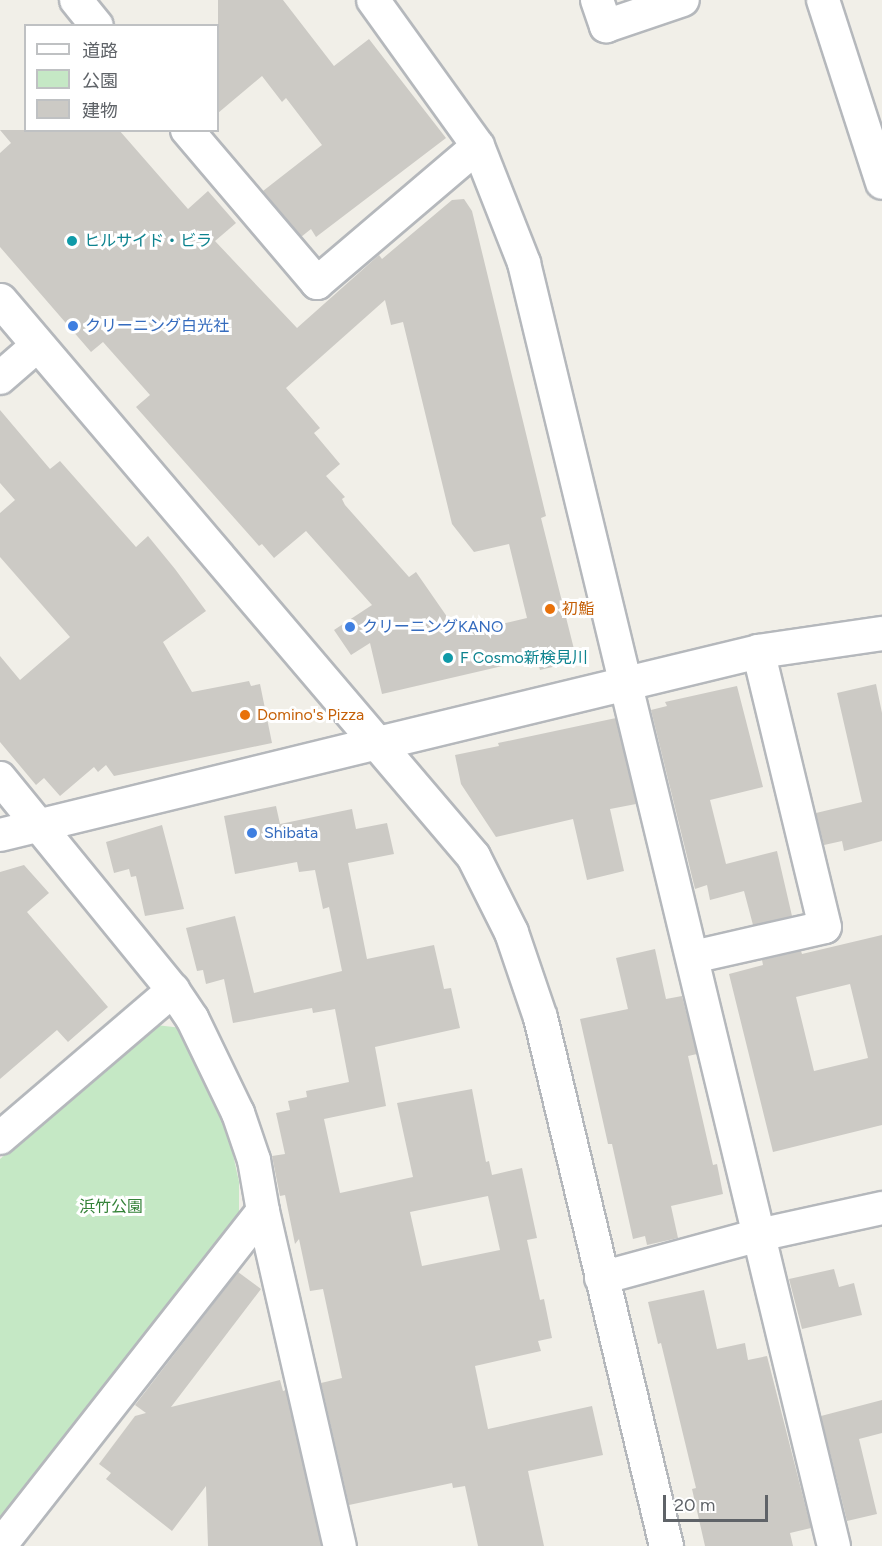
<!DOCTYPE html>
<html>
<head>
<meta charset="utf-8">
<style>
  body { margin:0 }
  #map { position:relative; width:882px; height:1546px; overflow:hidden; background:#f1efe8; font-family:Figtree,"Noto Sans JP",sans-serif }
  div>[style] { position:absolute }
  .green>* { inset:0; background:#c5e8c5 }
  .building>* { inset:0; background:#cccac5 }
  .roads { filter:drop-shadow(2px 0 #b5b8bc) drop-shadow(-2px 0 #b5b8bc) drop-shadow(0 2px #b5b8bc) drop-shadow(0 -2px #b5b8bc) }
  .street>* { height:32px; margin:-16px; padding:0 16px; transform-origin:16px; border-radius:16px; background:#fff }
  .secondary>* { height:33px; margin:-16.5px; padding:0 16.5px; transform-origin:16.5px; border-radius:16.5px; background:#fff }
  .dots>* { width:16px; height:16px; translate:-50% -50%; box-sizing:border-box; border:3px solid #fff; border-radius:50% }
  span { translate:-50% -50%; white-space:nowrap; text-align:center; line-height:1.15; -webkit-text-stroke:6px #fff; paint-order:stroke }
  .culture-label { font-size:16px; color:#0d838f }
  .left { translate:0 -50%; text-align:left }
  .shop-label { font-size:16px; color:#366cbe }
  .food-label { font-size:16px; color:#c56008 }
  .park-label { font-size:16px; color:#348238 }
  .legend { position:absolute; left:24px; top:24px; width:195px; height:108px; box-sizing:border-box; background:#fff; border:2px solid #bfc1c3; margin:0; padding:8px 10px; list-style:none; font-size:18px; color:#5f6368 }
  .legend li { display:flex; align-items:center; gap:12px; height:30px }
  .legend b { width:30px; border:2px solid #bfc1c3 }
  .scale { position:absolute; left:663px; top:1495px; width:105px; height:27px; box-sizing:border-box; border:3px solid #5f6368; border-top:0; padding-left:8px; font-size:18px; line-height:21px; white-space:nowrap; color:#5f6368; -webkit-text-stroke:4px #fff; paint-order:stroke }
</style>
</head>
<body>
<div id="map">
  <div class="green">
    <i style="clip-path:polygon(156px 1025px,182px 1028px,226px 1122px,239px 1182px,239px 1220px,0 1524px,0 1159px)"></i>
  </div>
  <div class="building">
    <i style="clip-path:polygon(218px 0,283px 0,334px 66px,369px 39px,446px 138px,316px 237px,311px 229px,301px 237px,263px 191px,322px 145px,286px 98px,282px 102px,262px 76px,218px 113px)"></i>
    <i style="clip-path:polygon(evenodd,0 130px,119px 130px,188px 209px,208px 191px,236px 223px,215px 241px,297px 328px,379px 255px,382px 259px,452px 200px,464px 199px,472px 211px,546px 516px,541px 518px,577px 661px,540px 670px,537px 658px,382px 694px,370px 643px,351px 655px,334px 630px,372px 605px,306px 531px,274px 558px,262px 544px,259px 546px,136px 407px,150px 395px,103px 342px,91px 352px,0 247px,0 153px,11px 143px,0 130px,385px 300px,391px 325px,403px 322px,452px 524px,474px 552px,509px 544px,527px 618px,459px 634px,416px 572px,409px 577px,345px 505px,342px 499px,345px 497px,326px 476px,340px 464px,314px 433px,320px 428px,286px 388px,385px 300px)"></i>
    <i style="clip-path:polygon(0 410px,50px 469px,60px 461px,136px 547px,148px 536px,175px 569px,206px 611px,163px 642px,192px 692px,249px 681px,251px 686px,260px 684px,272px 743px,114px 776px,106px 765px,98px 772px,94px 767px,60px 796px,44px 778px,36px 785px,0 742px,0 656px,20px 680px,70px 637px,0 557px,0 513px,15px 500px,0 483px)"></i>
    <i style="clip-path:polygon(876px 684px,882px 713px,882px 841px,844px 851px,842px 841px,824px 845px,816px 813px,862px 802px,837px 693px)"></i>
    <i style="clip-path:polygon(737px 686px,763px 787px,710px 800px,726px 864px,777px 851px,792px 916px,753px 925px,744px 891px,710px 900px,707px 885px,695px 889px,651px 710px,667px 706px,665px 702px)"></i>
    <i style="clip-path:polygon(616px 718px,636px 804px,610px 809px,624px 871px,587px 880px,573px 819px,496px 837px,461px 784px,455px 755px,499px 746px,498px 743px)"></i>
    <i style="clip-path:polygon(evenodd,276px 806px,280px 824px,352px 809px,356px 829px,387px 823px,394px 854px,348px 863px,367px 959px,434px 945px,444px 989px,451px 988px,460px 1028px,375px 1047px,386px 1106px,324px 1119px,340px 1193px,413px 1177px,397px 1103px,472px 1089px,486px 1162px,489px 1161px,492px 1175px,522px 1168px,537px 1238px,527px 1240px,540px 1300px,544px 1299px,552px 1338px,538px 1341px,541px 1351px,475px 1366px,488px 1429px,592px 1406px,603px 1455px,528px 1471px,544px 1546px,478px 1546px,465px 1486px,453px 1488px,452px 1483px,349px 1505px,321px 1383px,342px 1378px,323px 1289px,310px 1291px,299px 1239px,295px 1244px,285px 1195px,280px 1196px,272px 1156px,285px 1154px,276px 1113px,290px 1110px,288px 1101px,307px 1097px,306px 1091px,349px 1082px,335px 1009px,313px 1013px,312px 1008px,233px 1023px,224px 979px,206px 984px,203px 970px,197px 971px,186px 928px,235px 916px,254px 993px,342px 971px,329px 907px,323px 909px,315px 870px,299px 872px,297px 862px,235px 874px,224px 816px,276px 806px,488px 1196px,500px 1250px,422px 1266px,410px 1212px,488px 1196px)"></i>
    <i style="clip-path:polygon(162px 825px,184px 909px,145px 916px,136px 876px,131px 877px,129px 869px,114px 873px,106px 842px)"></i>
    <i style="clip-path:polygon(24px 865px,49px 893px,27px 912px,108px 1007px,68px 1042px,57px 1030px,0 1079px,0 872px)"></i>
    <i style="clip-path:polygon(evenodd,882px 935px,882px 1125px,773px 1152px,729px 974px,763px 965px,762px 960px,801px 951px,802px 954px,882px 935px,850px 984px,868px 1058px,814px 1071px,796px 997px,850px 984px)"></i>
    <i style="clip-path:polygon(655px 949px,666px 999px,682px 996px,697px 1054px,688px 1056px,713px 1165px,717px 1164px,723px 1194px,671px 1206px,678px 1238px,647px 1245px,645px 1236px,633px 1239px,612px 1144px,608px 1144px,580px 1019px,628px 1009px,616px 958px)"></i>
    <i style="clip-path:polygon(834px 1269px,839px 1287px,854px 1283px,862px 1315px,802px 1329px,789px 1279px)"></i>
    <i style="clip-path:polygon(238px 1272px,261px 1289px,171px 1407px,280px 1380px,283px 1391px,286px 1390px,322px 1546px,208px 1546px,206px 1486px,172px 1531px,106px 1479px,111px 1473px,99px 1464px,135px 1416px,146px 1413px,135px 1405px)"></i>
    <i style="clip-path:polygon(704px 1290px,717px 1349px,745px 1343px,748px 1360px,767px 1356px,811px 1528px,790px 1533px,793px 1546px,705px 1546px,692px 1489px,696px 1488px,661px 1343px,658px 1344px,648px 1302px)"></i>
    <i style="clip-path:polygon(882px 1400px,882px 1433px,859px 1439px,877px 1514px,847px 1521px,821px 1416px)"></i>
  </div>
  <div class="roads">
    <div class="street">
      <i style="left:76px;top:0;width:33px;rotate:51deg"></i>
      <i style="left:373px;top:0;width:180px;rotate:54.3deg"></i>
      <i style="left:478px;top:146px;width:126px;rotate:68.5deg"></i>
      <i style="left:524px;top:263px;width:1320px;rotate:76.42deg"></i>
      <i style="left:597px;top:0;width:28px;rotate:71deg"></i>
      <i style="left:606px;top:26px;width:81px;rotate:-18.7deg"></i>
      <i style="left:823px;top:0;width:192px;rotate:72.1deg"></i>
      <i style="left:187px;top:130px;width:201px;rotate:49.6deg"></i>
      <i style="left:317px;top:283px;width:211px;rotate:-40.4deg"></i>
      <i style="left:0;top:378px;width:50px;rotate:-41deg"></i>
      <i style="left:0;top:778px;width:274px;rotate:50.8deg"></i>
      <i style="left:173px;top:990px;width:34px;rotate:56deg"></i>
      <i style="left:192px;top:1018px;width:106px;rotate:64.2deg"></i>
      <i style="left:238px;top:1113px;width:50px;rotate:71.2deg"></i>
      <i style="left:254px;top:1160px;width:52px;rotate:80deg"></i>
      <i style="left:263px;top:1211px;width:344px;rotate:77.1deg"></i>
      <i style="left:0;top:835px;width:389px;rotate:-13.7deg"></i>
      <i style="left:693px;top:957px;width:135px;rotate:-12.8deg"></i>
      <i style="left:825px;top:927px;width:284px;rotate:-103.6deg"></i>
      <i style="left:0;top:1138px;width:228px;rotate:-40.5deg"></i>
      <i style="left:601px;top:1278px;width:164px;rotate:-15.2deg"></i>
      <i style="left:759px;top:1235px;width:126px;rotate:-12.4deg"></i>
      <i style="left:0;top:1546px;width:426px;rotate:-51.9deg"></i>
    </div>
    <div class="secondary">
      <i style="left:0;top:300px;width:730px;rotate:49.61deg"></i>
      <i style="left:473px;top:856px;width:85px;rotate:63.4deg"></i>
      <i style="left:511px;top:932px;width:90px;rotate:71.2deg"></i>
      <i style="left:540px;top:1017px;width:544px;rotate:76.6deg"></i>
      <i style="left:378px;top:743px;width:391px;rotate:-13.6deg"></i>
      <i style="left:758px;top:651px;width:125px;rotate:-8.3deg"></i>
    </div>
  </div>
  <div class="dots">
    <i style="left:72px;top:241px;background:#0f9aa8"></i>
    <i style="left:73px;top:326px;background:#3f7fe0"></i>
    <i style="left:550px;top:609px;background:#e8710a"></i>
    <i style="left:350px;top:627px;background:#3f7fe0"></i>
    <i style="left:448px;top:658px;background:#0f9aa8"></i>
    <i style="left:245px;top:715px;background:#e8710a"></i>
    <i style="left:252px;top:833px;background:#3f7fe0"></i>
  </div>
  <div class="culture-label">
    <span class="left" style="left:84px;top:241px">ヒルサイド・ビラ</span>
    <span class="left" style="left:460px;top:658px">F Cosmo新検見川</span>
  </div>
  <div class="shop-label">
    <span class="left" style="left:85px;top:326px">クリーニング白光社</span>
    <span class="left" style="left:362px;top:627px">クリーニングKANO</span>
    <span class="left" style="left:264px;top:833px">Shibata</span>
  </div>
  <div class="food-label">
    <span class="left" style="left:562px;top:609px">初鮨</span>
    <span class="left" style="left:257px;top:715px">Domino's Pizza</span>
  </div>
  <div class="park-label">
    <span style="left:111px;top:1207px">浜竹公園</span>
  </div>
  <ul class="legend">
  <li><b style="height:8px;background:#fff"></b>道路</li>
  <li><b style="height:16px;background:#c5e8c5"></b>公園</li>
  <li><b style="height:16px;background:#cccac5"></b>建物</li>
  </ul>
  <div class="scale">20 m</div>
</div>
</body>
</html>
